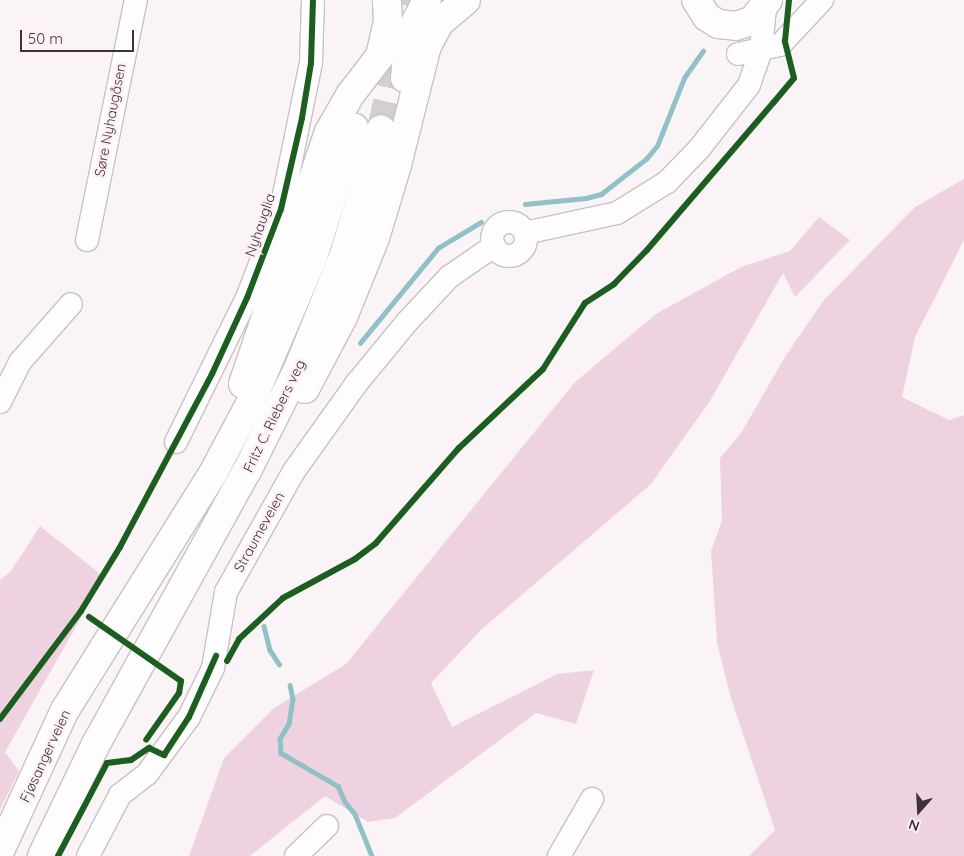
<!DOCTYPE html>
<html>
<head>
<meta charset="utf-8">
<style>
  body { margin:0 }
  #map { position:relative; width:964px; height:856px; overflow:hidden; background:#faf4f7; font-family:Quicksand,sans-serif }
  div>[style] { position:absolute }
  .green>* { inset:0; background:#efd2df }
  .stream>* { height:4.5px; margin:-2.25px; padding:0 2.25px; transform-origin:2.25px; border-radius:2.25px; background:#8fc1c6 }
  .highway-tunnel>* { height:28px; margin-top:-14px; transform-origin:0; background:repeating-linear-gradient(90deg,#d4cdd1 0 28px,transparent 0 42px) }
  .roads { filter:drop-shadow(1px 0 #c9c1c4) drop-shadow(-1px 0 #c9c1c4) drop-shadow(0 1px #c9c1c4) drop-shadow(0 -1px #c9c1c4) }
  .minor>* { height:22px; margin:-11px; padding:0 11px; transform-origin:11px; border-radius:11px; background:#fefdfe }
  .minor>.ring { margin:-11px; padding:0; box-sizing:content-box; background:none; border:22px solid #fefdfe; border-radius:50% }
  .major>* { height:28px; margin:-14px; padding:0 14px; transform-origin:14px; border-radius:14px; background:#fefdfe }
  .highway>* { height:28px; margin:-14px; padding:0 14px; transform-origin:14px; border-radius:14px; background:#fefdfe }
  .cycleway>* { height:6px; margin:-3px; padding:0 3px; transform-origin:3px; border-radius:3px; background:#1b5e20 }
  span { translate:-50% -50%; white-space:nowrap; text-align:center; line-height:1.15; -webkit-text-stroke:5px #fdf1f6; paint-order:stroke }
  .street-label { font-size:14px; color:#3d3237 }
  .north { position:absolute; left:894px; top:786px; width:50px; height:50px; -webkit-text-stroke:4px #fdf1f6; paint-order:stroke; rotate:199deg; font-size:14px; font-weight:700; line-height:20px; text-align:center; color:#3d3237 }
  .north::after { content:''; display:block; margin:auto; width:18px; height:22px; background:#3d3237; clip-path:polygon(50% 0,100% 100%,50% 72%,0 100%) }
  .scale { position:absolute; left:20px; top:30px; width:114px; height:22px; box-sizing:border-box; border:2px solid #3d3237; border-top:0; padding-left:6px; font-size:15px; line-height:18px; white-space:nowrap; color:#3d3237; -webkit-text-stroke:4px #fdf1f6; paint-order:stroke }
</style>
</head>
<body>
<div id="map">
  <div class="green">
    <i style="clip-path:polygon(964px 179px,964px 240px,915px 337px,902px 397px,949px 420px,964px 415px,964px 856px,749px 856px,775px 830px,730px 695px,717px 643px,711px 551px,722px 521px,720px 458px,741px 433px,786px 355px,824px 300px,915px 207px)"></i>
    <i style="clip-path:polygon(819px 217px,850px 240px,795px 297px,783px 273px,710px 401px,651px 484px,482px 629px,431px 683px,452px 727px,557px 674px,594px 670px,576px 724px,536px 713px,395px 818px,368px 822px,325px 796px,250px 856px,189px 856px,224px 758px,274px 708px,346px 664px,575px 382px,656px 314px,741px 267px,790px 251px)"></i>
    <i style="clip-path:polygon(40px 526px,104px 577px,5px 752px,19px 771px,0 810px,0 580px,11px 571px)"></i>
  </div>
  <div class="stream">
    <i style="left:525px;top:204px;width:61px;rotate:-5.6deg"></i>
    <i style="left:586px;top:198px;width:16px;rotate:-15deg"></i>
    <i style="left:601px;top:194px;width:57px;rotate:-37.9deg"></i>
    <i style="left:646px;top:159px;width:17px;rotate:-50deg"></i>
    <i style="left:657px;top:146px;width:73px;rotate:-68.3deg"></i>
    <i style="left:684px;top:78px;width:33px;rotate:-55deg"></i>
    <i style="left:360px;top:343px;width:123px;rotate:-50.6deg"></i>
    <i style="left:438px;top:248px;width:50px;rotate:-31.2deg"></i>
    <i style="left:264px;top:626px;width:25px;rotate:76deg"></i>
    <i style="left:270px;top:650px;width:17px;rotate:57deg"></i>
    <i style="left:290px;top:685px;width:14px;rotate:78deg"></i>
    <i style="left:293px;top:699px;width:25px;rotate:99deg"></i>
    <i style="left:289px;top:724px;width:17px;rotate:121deg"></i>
    <i style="left:280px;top:739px;width:14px;rotate:86deg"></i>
    <i style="left:281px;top:753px;width:66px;rotate:30.1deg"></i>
    <i style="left:338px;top:786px;width:17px;rotate:66deg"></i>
    <i style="left:345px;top:802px;width:16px;rotate:50deg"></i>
    <i style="left:355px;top:814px;width:45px;rotate:68deg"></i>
  </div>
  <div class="highway-tunnel">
    <i style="left:381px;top:129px;width:132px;rotate:-77.3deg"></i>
  </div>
  <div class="roads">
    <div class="minor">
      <i style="left:738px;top:54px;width:43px;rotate:-12.1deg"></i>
      <i style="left:780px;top:45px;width:62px;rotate:-47deg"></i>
      <i class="ring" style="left:492px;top:222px;width:12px;height:12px"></i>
      <i style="left:525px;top:233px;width:94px;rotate:-12.3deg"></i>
      <i style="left:617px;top:213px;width:59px;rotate:-31.8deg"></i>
      <i style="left:667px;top:182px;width:46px;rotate:-45.9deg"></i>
      <i style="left:699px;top:149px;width:81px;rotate:-52deg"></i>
      <i style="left:749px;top:85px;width:36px;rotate:-71deg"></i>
      <i style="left:761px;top:51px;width:44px;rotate:-84.8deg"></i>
      <i style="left:87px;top:240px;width:245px;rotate:-78.5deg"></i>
      <i style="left:0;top:402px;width:45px;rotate:-63.4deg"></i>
      <i style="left:20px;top:362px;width:77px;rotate:-48.7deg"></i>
      <i style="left:176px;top:442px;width:161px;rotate:-63.8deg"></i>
      <i style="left:247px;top:298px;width:95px;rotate:-69.1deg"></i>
      <i style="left:281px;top:209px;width:149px;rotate:-78.4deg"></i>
      <i style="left:311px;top:63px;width:63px;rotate:-88.2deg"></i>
      <i style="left:88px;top:856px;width:69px;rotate:-62.3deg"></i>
      <i style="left:120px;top:795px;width:34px;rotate:-38deg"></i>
      <i style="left:147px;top:774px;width:71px;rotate:-53.6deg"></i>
      <i style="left:189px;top:717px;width:55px;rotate:-63.9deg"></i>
      <i style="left:213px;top:668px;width:77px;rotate:-80.3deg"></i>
      <i style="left:226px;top:592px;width:139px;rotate:-60.7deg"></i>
      <i style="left:294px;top:471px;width:107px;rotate:-54.5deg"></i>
      <i style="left:356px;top:384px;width:80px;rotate:-50.6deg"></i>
      <i style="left:407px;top:322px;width:62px;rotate:-47deg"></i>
      <i style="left:449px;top:277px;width:55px;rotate:-34.6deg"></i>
      <i style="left:296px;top:856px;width:43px;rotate:-44.1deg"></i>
      <i style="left:559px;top:856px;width:66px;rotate:-59.9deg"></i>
    </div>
    <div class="major">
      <i style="left:696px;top:0;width:20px;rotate:57deg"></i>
      <i style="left:707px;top:17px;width:13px;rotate:32deg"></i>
      <i style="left:718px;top:24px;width:18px;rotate:6deg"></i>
      <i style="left:736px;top:26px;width:18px;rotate:-19deg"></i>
      <i style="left:753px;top:20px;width:25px;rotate:-53deg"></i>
    </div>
    <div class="highway">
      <i style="left:405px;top:78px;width:43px;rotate:-84.7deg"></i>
      <i style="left:409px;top:35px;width:39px;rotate:-63deg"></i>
      <i style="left:243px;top:384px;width:266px;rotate:-71.2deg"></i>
      <i style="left:329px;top:132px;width:43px;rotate:-60.4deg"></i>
      <i style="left:350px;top:95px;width:49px;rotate:-52.4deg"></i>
      <i style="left:380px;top:56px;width:35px;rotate:-77deg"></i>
      <i style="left:388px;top:22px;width:22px;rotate:-93deg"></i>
      <i style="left:305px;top:389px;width:81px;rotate:-62.2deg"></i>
      <i style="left:343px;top:317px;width:85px;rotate:-67.9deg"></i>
      <i style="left:375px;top:238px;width:76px;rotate:-73.2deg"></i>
      <i style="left:397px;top:165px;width:123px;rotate:-75.9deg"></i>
      <i style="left:427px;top:46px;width:26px;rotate:-62deg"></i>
      <i style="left:439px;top:23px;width:35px;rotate:-40deg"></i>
      <i style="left:0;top:851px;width:155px;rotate:-65.3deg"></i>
      <i style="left:65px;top:710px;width:277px;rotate:-58deg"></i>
      <i style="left:212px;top:475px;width:85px;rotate:-61.9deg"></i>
      <i style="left:252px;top:400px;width:155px;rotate:-66.9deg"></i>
      <i style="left:313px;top:257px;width:136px;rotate:-72.5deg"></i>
      <i style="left:42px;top:856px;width:124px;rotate:-64.3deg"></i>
      <i style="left:96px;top:744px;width:312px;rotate:-61.1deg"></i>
      <i style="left:247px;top:471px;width:114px;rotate:-63.4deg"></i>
      <i style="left:298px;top:369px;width:123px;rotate:-68deg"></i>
      <i style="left:344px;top:255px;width:131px;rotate:-73.6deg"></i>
    </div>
  </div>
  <div class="cycleway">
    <i style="left:89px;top:617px;width:112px;rotate:34.8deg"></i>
    <i style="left:181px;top:681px;width:12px;rotate:99deg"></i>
    <i style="left:179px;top:693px;width:57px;rotate:125.1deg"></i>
    <i style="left:227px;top:661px;width:25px;rotate:-61deg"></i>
    <i style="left:239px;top:639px;width:60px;rotate:-43deg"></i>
    <i style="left:283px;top:598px;width:82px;rotate:-28.4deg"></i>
    <i style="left:355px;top:559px;width:26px;rotate:-37deg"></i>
    <i style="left:376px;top:543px;width:126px;rotate:-48.9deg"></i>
    <i style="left:459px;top:448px;width:115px;rotate:-43.2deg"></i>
    <i style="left:543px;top:369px;width:78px;rotate:-57.5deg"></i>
    <i style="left:585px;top:303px;width:35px;rotate:-33deg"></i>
    <i style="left:614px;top:284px;width:47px;rotate:-45.9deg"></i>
    <i style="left:647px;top:250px;width:195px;rotate:-49.4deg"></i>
    <i style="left:774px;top:102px;width:31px;rotate:-50deg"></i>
    <i style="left:794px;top:78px;width:38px;rotate:-104deg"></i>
    <i style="left:785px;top:41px;width:41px;rotate:-84.4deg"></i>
    <i style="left:0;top:719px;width:135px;rotate:-53.1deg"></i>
    <i style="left:81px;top:611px;width:75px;rotate:-58.6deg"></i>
    <i style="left:120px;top:547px;width:196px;rotate:-62deg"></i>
    <i style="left:212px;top:374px;width:84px;rotate:-65.3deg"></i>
    <i style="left:247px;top:298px;width:95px;rotate:-69.1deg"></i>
    <i style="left:281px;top:209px;width:93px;rotate:-77deg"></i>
    <i style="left:302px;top:118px;width:56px;rotate:-80.7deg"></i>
    <i style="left:311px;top:63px;width:63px;rotate:-88.2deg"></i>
    <i style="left:58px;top:856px;width:105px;rotate:-62.2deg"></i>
    <i style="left:107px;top:763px;width:24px;rotate:-7deg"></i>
    <i style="left:131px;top:760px;width:22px;rotate:-34deg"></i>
    <i style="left:149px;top:748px;width:17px;rotate:25deg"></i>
    <i style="left:164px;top:755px;width:45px;rotate:-56.7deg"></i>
    <i style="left:189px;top:717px;width:67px;rotate:-66.1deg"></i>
  </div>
  <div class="street-label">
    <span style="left:110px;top:120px;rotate:-79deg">Søre Nyhaugåsen</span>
    <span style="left:260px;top:225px;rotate:-71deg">Nyhauglia</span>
    <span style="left:274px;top:416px;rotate:-64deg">Fritz C. Riebers veg</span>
    <span style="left:259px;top:532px;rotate:-61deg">Straumeveien</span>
    <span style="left:45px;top:756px;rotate:-65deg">Fjøsangerveien</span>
  </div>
  <div class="north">N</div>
  <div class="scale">50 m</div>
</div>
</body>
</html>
